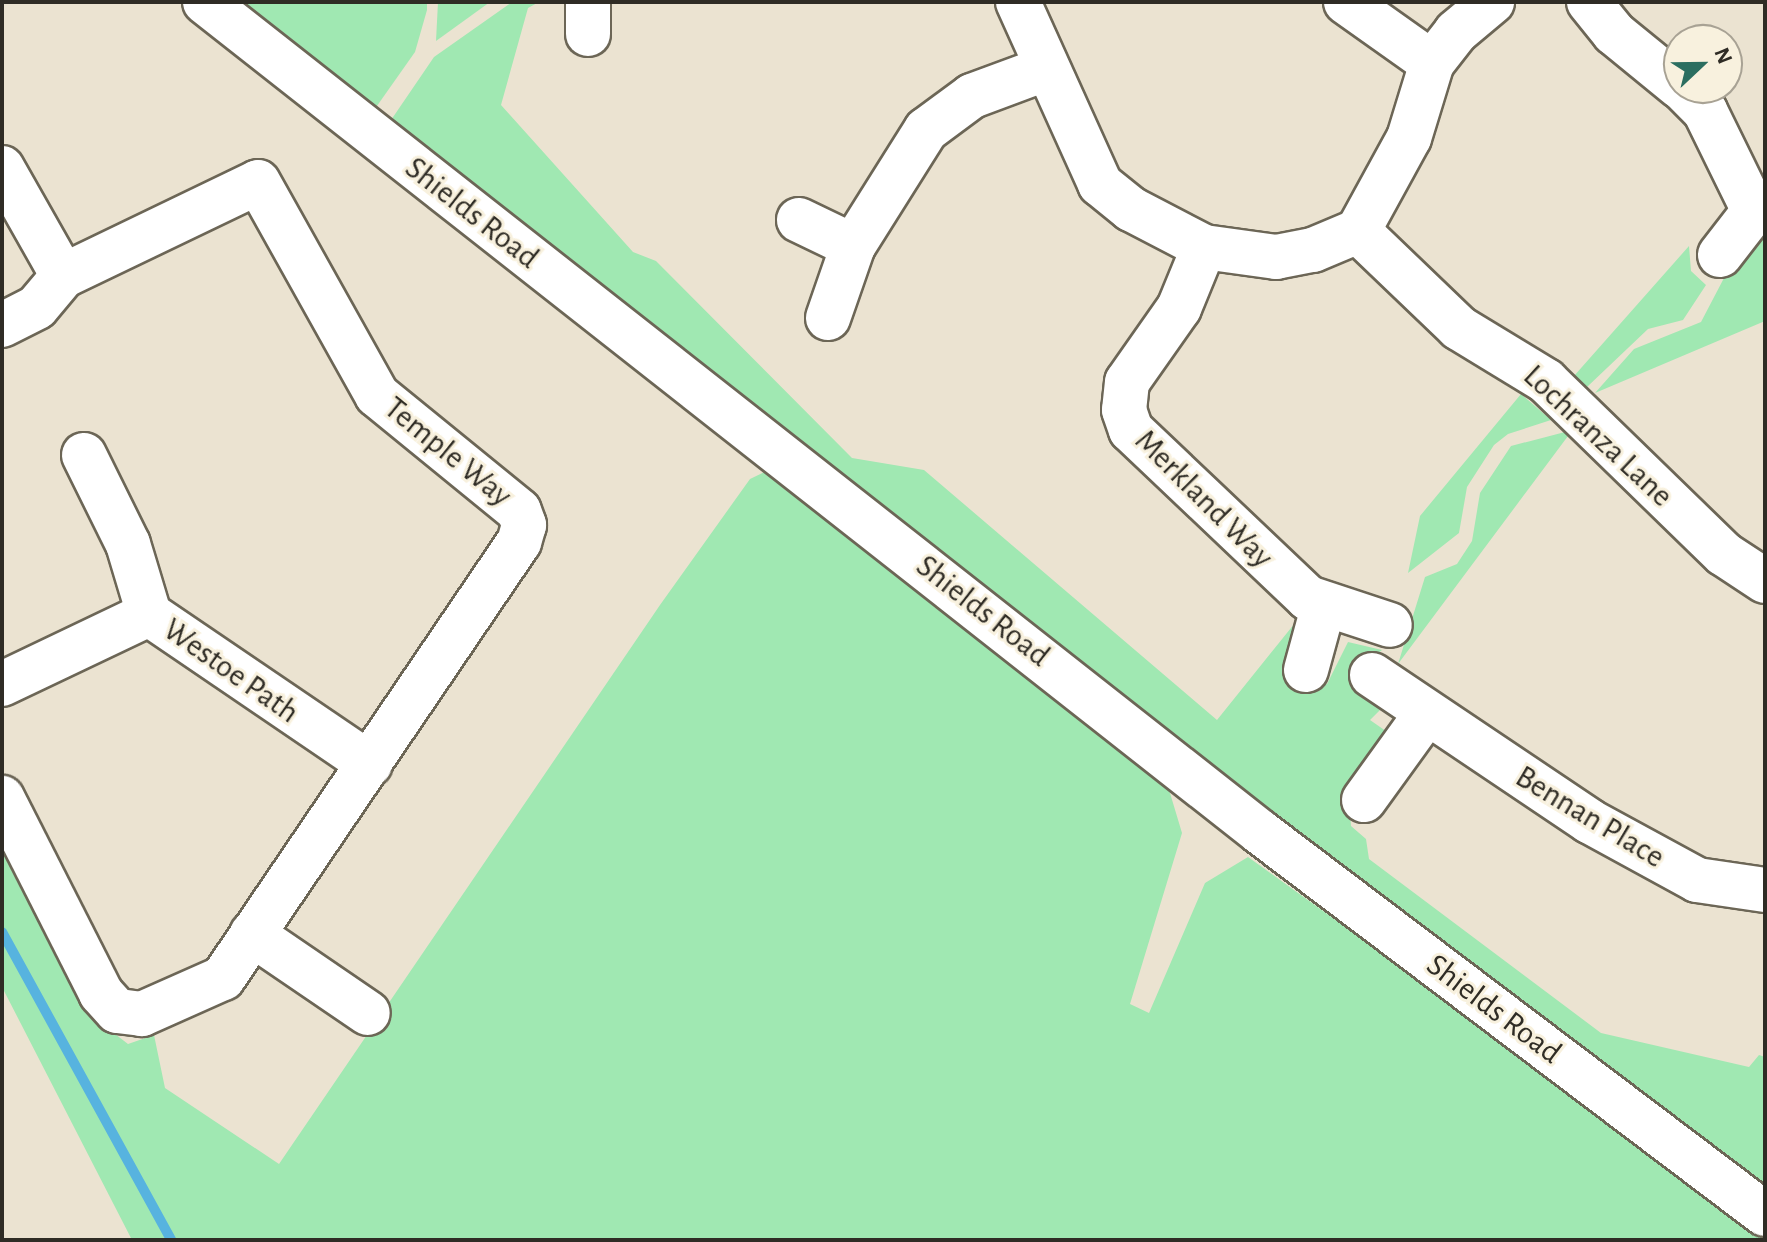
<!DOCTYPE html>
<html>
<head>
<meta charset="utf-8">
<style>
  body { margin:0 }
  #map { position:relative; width:1767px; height:1242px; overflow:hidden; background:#ebe3d1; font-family:"Alegreya Sans",sans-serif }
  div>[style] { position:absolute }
  .green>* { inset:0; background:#a0e8b2 }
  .stream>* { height:10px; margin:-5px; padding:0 5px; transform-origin:5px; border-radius:5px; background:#57b3df }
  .roads { filter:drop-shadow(2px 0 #6c6656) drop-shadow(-2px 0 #6c6656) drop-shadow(0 2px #6c6656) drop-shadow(0 -2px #6c6656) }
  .minor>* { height:44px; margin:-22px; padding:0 22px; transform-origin:22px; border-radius:22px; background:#fff }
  span { translate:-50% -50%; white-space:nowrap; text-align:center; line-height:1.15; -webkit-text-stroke:6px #f8f1de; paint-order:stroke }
  .street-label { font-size:32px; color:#2f2c25 }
  .frame { position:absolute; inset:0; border:4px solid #2f2c25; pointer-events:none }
  .north { position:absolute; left:1663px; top:24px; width:80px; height:80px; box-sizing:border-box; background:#f8f1de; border:2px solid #a8a294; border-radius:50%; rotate:68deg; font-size:22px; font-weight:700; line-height:32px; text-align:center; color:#2f2c25 }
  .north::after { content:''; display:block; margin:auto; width:28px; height:36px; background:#2b6e60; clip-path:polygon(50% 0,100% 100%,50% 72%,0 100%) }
</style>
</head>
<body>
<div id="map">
  <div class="green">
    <i style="clip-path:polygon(236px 2px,427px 2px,427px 10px,415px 52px,372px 113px)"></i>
    <i style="clip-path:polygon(438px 2px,490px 2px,436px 41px)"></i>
    <i style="clip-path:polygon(512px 2px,539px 2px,528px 8px,501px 105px,633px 252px,656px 261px,852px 458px,924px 470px,1217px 720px,1295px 623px,1300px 690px,1327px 684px,1348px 642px,1382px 650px,1373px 657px,1362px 693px,1380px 710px,1370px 720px,1393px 736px,1349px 801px,1351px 826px,1366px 839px,1369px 859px,1601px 1033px,1749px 1067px,1759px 1055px,1765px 1057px,1765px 1193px,1560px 1041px,389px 123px,434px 57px)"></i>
    <i style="clip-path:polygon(1760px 239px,1765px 239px,1765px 321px,1595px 393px,1634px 349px,1701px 322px,1724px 278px)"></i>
    <i style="clip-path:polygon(1689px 246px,1691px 271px,1706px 285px,1683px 320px,1648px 329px,1587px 387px,1574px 376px)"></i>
    <i style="clip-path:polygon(1521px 394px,1551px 420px,1508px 434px,1494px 445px,1467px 487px,1459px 533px,1408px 573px,1420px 516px)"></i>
    <i style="clip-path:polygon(1565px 432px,1568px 436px,1398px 664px,1425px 577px,1457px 564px,1472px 541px,1480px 493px,1511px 446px)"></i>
    <i style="clip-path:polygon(769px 470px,1167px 783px,1182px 833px,1130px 1004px,1149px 1013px,1205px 883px,1248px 857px,1608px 1116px,1765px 1240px,132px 1240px,2px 987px,2px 846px,102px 1024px,128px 1044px,154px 1035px,165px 1088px,279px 1164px,660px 605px,750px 479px)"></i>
  </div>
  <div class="stream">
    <i style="left:2px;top:932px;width:351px;rotate:61.2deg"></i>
  </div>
  <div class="roads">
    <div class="minor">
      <i style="left:205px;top:2px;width:1342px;rotate:38.19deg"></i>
      <i style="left:1260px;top:832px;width:633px;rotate:37.11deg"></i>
      <i style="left:588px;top:2px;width:32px;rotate:90deg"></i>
      <i style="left:1018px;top:2px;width:200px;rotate:65.7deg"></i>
      <i style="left:1100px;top:184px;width:40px;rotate:39deg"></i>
      <i style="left:1131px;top:209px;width:82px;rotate:27.5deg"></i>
      <i style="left:1204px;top:247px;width:73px;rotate:7.9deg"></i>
      <i style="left:1276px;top:257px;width:38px;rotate:-11deg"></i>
      <i style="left:1313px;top:250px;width:49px;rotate:-22.9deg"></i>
      <i style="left:1358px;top:231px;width:106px;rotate:-61.3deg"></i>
      <i style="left:1409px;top:138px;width:78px;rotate:-73deg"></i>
      <i style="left:1432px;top:63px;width:39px;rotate:-52deg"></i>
      <i style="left:1456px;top:32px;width:47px;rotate:-39.8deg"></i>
      <i style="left:1346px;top:2px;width:105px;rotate:35.3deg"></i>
      <i style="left:1589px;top:2px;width:40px;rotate:51deg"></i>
      <i style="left:1614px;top:33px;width:84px;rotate:39.2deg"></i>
      <i style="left:1682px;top:88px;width:33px;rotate:45deg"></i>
      <i style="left:1705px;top:111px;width:111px;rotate:63.9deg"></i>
      <i style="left:1754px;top:211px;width:11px;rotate:5deg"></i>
      <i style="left:2px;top:168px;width:124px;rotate:60.5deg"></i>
      <i style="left:799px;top:220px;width:60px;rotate:25.7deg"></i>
      <i style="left:1358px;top:231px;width:140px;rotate:43.8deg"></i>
      <i style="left:1459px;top:328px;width:102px;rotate:31.3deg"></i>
      <i style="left:1546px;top:381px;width:248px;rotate:44.2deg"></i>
      <i style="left:1724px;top:554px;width:49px;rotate:33.4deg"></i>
      <i style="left:1204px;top:247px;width:66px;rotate:112.3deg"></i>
      <i style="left:1179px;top:308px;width:90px;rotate:125.1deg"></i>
      <i style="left:1127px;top:382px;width:28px;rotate:96deg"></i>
      <i style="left:1124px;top:410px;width:21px;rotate:71deg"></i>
      <i style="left:1131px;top:430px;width:244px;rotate:43.5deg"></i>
      <i style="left:1308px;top:598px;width:86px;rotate:18.2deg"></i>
      <i style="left:1720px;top:255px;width:56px;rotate:-52.3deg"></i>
      <i style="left:828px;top:318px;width:76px;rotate:-70.9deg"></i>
      <i style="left:853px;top:246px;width:137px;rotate:-57.8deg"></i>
      <i style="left:926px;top:130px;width:57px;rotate:-36.5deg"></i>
      <i style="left:972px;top:96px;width:78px;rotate:-20.3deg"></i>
      <i style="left:2px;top:325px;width:39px;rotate:-27deg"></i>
      <i style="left:37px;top:307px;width:40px;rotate:-50deg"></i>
      <i style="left:63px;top:276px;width:216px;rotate:-25.7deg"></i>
      <i style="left:258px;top:182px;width:244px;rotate:60.8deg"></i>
      <i style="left:377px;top:395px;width:183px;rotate:39.2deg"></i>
      <i style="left:519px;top:511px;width:15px;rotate:70deg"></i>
      <i style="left:524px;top:525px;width:18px;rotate:106deg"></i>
      <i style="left:519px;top:542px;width:527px;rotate:124.17deg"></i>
      <i style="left:223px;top:978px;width:89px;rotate:156deg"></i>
      <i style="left:142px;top:1014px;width:25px;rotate:-173deg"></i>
      <i style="left:117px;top:1011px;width:24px;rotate:-132deg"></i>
      <i style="left:101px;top:993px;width:219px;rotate:-116.9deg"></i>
      <i style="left:84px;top:455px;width:99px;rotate:63.7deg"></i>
      <i style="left:128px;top:544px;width:73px;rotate:73.3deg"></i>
      <i style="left:1306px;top:670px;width:68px;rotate:-74.7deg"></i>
      <i style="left:1372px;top:675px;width:262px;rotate:33.9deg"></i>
      <i style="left:1589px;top:821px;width:123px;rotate:28.6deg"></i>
      <i style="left:1697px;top:880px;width:69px;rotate:8.4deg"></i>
      <i style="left:2px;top:684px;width:163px;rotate:-25.5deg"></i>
      <i style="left:149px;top:614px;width:267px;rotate:34.2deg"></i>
      <i style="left:1364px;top:800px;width:106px;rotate:-54.2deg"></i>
      <i style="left:252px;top:934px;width:140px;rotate:34.3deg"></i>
    </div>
  </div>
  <div class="street-label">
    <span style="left:472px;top:213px;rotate:38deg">Shields Road</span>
    <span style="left:1598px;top:436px;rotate:43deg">Lochranza Lane</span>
    <span style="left:448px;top:452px;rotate:39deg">Temple Way</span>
    <span style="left:1204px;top:499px;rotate:45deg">Merkland Way</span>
    <span style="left:983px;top:611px;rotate:38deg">Shields Road</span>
    <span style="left:231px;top:671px;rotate:35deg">Westoe Path</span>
    <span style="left:1590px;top:817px;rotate:31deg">Bennan Place</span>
    <span style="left:1494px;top:1009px;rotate:37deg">Shields Road</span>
  </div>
  <div class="frame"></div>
  <div class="north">N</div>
</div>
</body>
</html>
